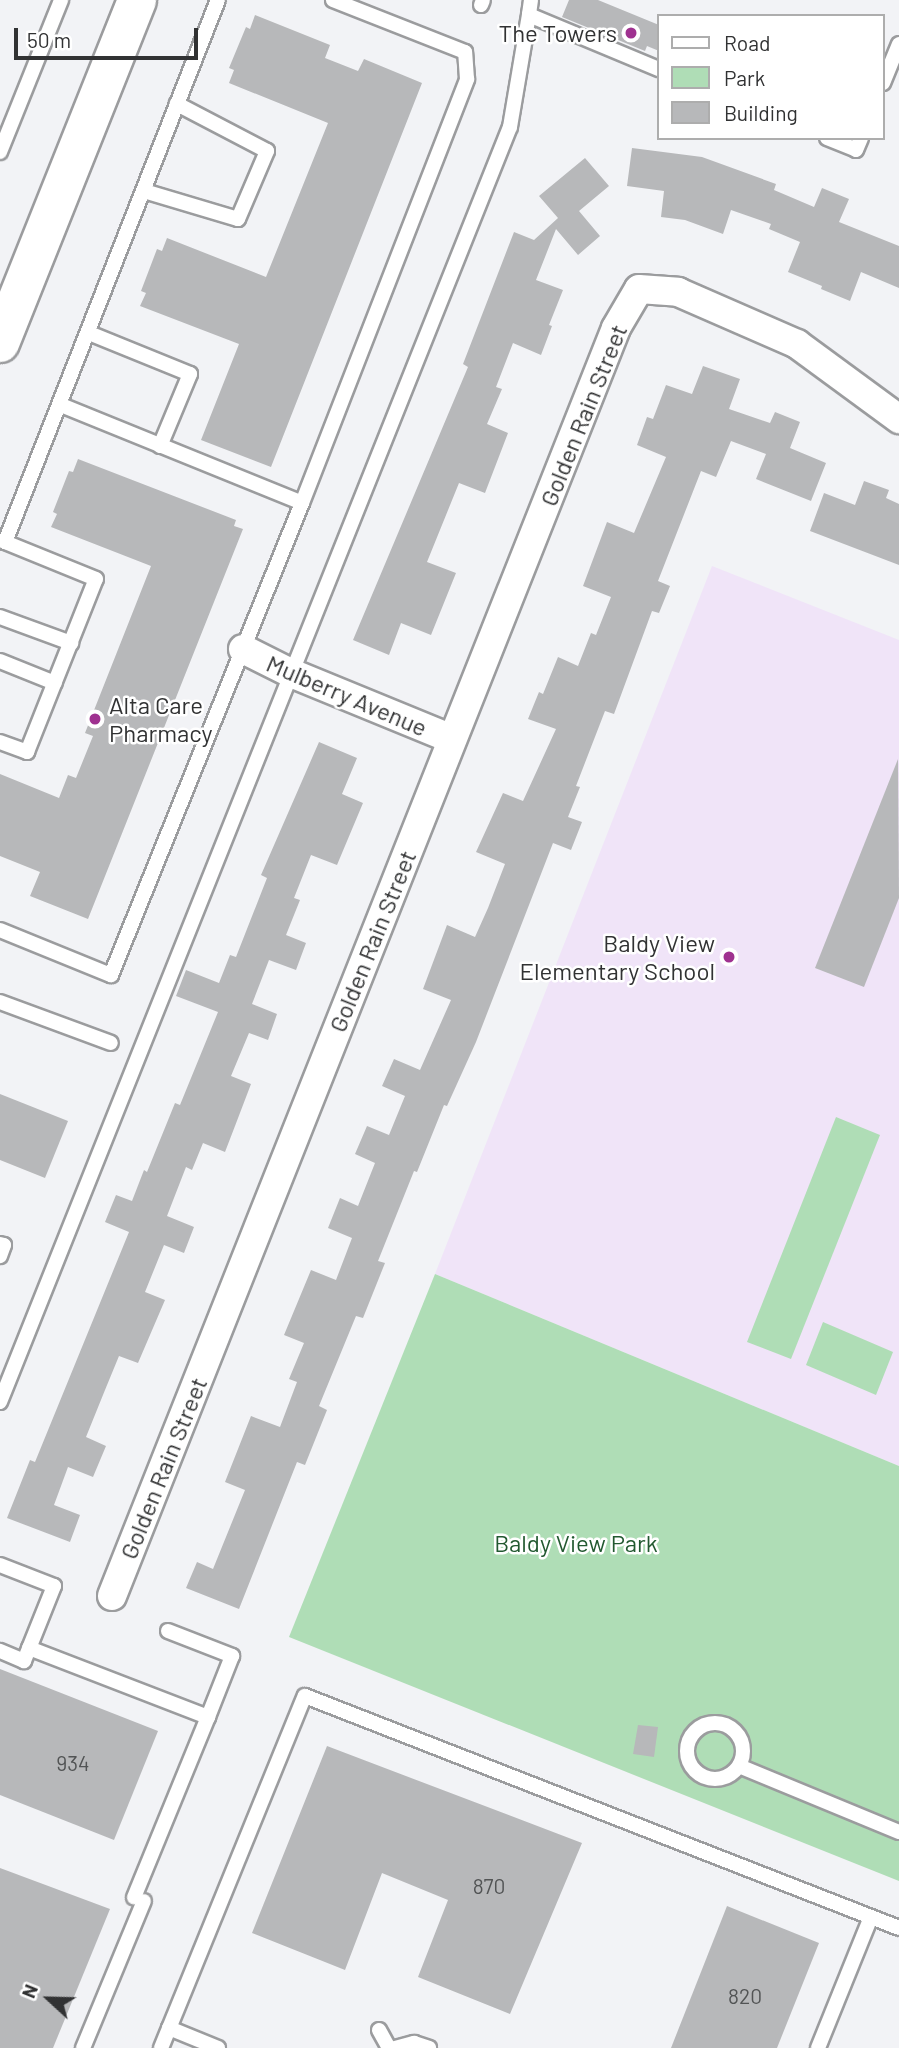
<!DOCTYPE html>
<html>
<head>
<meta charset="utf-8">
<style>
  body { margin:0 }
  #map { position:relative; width:899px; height:2048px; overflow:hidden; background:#f2f3f6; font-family:Barlow,sans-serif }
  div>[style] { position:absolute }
  .education>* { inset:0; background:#f0e4f8 }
  .green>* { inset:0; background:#afddb6 }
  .building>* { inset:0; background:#b7b8ba }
  .roads { filter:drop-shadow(2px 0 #9b9c9e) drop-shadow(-2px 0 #9b9c9e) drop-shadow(0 2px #9b9c9e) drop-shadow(0 -2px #9b9c9e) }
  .service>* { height:14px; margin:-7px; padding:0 7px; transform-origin:7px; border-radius:7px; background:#fff }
  .service>.ring { margin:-7px; padding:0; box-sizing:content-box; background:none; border:14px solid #fff; border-radius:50% }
  .minor>* { height:28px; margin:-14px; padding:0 14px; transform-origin:14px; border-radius:14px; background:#fff }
  .primary>* { height:38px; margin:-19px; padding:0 19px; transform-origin:19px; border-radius:19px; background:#fff }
  .dots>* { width:19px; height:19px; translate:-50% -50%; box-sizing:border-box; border:4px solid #fff; border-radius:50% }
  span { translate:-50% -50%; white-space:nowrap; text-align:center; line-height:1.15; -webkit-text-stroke:5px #fff; paint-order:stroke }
  .number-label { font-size:21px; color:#525455 }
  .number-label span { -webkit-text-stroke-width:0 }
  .poi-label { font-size:24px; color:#313233 }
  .right { translate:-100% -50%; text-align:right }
  .left { translate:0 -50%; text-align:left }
  .street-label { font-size:24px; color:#313233 }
  .park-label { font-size:24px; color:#225930 }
  .legend { position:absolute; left:657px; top:14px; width:228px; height:126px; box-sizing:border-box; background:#fff; border:2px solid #adadad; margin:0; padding:9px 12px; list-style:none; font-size:21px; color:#313233 }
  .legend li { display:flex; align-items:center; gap:14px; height:35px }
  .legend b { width:35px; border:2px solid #adadad }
  .north { position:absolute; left:14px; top:1964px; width:70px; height:70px; -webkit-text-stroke:5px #fff; paint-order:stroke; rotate:292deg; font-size:19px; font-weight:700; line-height:28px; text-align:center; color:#313233 }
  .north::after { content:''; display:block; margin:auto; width:24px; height:32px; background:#313233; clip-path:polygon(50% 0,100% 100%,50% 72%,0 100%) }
  .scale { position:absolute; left:14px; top:28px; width:184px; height:32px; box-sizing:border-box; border:4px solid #313233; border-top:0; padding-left:9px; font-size:21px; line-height:24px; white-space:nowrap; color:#313233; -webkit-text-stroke:5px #fff; paint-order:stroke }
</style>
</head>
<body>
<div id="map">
  <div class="education">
    <i style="clip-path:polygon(712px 566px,899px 640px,899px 1466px,435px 1274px)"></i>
  </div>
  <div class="green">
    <i style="clip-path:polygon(836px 1117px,880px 1135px,791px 1359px,747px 1342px)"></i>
    <i style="clip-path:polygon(435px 1274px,899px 1466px,899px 1881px,289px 1637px)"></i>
    <i style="clip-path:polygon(823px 1322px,893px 1352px,876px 1395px,806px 1365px)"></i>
  </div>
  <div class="building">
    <i style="clip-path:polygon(569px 0,598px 0,659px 25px,659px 51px,647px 46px,645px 51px,562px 17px)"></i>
    <i style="clip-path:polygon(255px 15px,330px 45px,325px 58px,358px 71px,364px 59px,422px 83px,271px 467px,201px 440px,239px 344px,140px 306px,146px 293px,141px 291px,157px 249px,162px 251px,167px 238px,266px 277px,328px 123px,229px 83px,234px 70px,229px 68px,246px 27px,250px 29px)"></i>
    <i style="clip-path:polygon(632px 148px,702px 157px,776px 184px,774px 190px,814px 207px,822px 188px,849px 199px,839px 222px,899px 246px,899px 288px,861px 272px,850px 301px,821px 289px,822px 286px,788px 272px,800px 242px,769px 229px,771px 224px,731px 210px,723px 234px,685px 220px,661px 217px,664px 191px,627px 186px)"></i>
    <i style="clip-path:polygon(585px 158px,609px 186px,579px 211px,600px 236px,578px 255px,556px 229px,536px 280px,563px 290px,549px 325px,552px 326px,541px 355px,513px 343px,496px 387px,502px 389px,487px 424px,508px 433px,485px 493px,459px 483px,427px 562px,456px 573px,431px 635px,401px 623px,389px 655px,353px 640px,468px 367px,463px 364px,514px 232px,534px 240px,558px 218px,539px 196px)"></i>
    <i style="clip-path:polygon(703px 366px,740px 379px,729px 409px,770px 423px,775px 412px,800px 422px,790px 448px,826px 463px,811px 501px,756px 479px,766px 454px,731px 441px,716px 477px,701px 471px,658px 581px,670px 586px,659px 613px,652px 611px,614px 714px,605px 711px,576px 786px,580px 787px,568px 817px,582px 822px,571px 850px,553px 843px,476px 1042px,447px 1106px,444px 1105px,417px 1172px,414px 1171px,378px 1261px,385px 1263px,363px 1318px,356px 1316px,319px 1406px,327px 1410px,305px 1465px,297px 1462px,239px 1609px,186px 1588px,197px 1562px,213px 1569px,245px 1490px,225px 1482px,251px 1416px,280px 1427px,297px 1382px,289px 1379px,304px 1343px,284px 1335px,311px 1270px,336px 1280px,352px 1238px,328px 1228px,340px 1198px,358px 1206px,375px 1163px,355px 1154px,367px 1126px,389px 1135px,405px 1096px,382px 1086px,394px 1059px,420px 1070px,451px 1000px,423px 989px,447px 925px,475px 937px,488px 908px,505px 864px,476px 852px,503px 793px,523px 801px,556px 729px,528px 719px,539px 692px,543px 694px,558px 657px,578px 666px,591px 633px,596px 635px,611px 597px,583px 586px,607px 522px,634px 533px,666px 457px,637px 445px,647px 417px,653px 419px,666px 385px,692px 394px)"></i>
    <i style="clip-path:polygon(78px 459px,236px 520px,234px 526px,243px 529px,88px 919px,30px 896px,40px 872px,0 856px,0 774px,59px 798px,68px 775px,76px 778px,93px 736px,85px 733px,151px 566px,51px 527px,57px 514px,53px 512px,69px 471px,73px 472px)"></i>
    <i style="clip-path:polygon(864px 481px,889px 490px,886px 498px,899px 504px,899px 565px,810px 531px,824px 493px,855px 505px)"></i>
    <i style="clip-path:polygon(319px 742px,357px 758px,342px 794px,363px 803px,337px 865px,311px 855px,294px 898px,300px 900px,286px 935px,306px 943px,296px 970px,269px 960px,252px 1004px,277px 1014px,268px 1040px,249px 1033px,231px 1076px,251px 1084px,235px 1126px,225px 1152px,203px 1143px,192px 1170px,186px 1167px,167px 1216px,194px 1227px,184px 1253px,164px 1245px,145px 1292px,165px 1300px,138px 1363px,119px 1356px,105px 1390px,86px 1437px,106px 1446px,93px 1477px,68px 1467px,54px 1505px,80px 1515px,70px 1542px,7px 1518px,30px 1460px,35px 1462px,129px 1232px,105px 1222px,116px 1195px,132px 1201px,144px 1170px,147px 1172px,175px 1103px,180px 1105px,218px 1012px,176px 996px,186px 970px,219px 983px,230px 955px,236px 957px,267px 878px,261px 875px)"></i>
    <i style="clip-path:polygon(898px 759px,899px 898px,864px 987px,815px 968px)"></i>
    <i style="clip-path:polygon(0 1094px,68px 1121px,45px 1178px,0 1160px)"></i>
    <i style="clip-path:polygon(0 1669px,158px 1731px,114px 1840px,0 1795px)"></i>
    <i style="clip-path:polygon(638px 1725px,658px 1727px,654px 1757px,633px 1754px)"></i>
    <i style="clip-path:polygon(327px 1746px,582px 1843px,510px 2014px,418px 1977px,448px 1900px,382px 1873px,345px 1970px,252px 1933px)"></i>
    <i style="clip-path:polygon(0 1868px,110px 1909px,53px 2048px,0 2048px)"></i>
    <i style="clip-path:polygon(727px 1906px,819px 1943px,777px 2048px,671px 2048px)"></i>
  </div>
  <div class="roads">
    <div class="service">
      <i style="left:531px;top:0;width:15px;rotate:98deg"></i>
      <i style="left:529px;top:15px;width:141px;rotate:22.6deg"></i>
      <i style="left:481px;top:5px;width:5px;rotate:-68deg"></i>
      <i style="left:883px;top:83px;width:42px;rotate:-67.7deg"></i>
      <i style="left:827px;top:138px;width:31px;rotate:22deg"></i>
      <i style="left:856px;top:150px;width:13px;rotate:-67deg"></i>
      <i style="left:0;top:152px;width:164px;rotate:-68.1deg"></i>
      <i style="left:144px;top:191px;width:98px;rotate:16.6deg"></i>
      <i style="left:238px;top:219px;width:74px;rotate:-66.9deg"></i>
      <i style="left:267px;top:151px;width:102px;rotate:-152.4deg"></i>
      <i style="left:89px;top:333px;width:109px;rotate:22.1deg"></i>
      <i style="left:190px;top:374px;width:78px;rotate:112.6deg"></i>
      <i style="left:61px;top:405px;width:260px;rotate:22.1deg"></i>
      <i style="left:0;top:617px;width:76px;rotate:20.1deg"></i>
      <i style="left:0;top:661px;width:59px;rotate:21.8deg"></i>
      <i style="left:0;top:742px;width:29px;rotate:20deg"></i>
      <i style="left:27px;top:752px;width:186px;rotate:-68.3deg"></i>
      <i style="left:96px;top:579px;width:98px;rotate:-157.9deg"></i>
      <i style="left:5px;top:542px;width:582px;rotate:-68.55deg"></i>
      <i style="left:0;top:930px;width:120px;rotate:22.1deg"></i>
      <i style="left:111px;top:975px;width:509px;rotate:-67.97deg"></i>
      <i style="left:302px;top:503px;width:455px;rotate:-68.7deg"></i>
      <i style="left:467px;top:79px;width:27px;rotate:-94deg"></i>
      <i style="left:465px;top:52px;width:142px;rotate:-158.5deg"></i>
      <i style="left:0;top:1002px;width:118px;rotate:20.3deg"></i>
      <i style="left:0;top:1244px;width:4px;rotate:14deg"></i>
      <i style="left:4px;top:1245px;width:12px;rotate:110deg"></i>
      <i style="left:0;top:1402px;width:1373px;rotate:-68.2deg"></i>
      <i style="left:510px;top:127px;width:114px;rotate:-80.4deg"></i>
      <i style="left:0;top:1565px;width:58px;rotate:21.3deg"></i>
      <i style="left:54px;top:1586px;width:81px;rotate:111.8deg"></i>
      <i style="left:24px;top:1661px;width:26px;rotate:-157deg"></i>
      <i style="left:168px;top:1631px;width:69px;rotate:21.3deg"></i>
      <i style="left:232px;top:1656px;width:66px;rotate:111.5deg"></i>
      <i style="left:29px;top:1648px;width:192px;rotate:21.1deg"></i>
      <i style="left:208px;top:1717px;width:195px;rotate:112.3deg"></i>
      <i class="ring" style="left:687px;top:1723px;width:42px;height:42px"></i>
      <i style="left:739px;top:1766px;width:173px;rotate:22.4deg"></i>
      <i style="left:169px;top:2028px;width:53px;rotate:22.2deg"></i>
      <i style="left:379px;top:2030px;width:21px;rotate:61deg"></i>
      <i style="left:83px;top:2048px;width:159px;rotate:-67.5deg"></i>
      <i style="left:161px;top:2048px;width:380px;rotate:-67.8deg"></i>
      <i style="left:305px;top:1696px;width:638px;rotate:21.33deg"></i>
      <i style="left:395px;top:2048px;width:20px;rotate:-15deg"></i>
      <i style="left:414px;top:2043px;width:16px;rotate:18deg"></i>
      <i style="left:818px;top:2048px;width:141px;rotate:-68deg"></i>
    </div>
    <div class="minor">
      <i style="left:243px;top:649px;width:54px;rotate:26.6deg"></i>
      <i style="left:291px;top:673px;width:174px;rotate:22.3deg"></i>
      <i style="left:112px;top:1596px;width:1364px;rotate:-68.32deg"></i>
      <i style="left:616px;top:328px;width:45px;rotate:-59.5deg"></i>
      <i style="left:639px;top:289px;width:39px;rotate:4deg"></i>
      <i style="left:678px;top:292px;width:130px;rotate:23.6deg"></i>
      <i style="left:797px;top:344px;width:127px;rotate:36.3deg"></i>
    </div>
    <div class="primary">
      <i style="left:0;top:343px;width:369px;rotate:-68.2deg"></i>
    </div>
  </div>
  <div class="dots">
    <i style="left:631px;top:33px;background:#9f3190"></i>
    <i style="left:95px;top:719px;background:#9f3190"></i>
    <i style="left:729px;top:957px;background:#9f3190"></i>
  </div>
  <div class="number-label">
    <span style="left:73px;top:1763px">934</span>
    <span style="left:489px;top:1886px">870</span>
    <span style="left:745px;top:1996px">820</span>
  </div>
  <div class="poi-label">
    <span class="right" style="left:617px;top:33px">The Towers</span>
    <span class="left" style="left:109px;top:719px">Alta Care<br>Pharmacy</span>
    <span class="right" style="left:715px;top:957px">Baldy View<br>Elementary School</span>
  </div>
  <div class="street-label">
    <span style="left:583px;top:415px;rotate:-68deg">Golden Rain Street</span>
    <span style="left:347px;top:695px;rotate:23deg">Mulberry Avenue</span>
    <span style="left:372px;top:941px;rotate:-68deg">Golden Rain Street</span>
    <span style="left:163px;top:1468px;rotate:-68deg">Golden Rain Street</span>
  </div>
  <div class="park-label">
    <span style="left:576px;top:1543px">Baldy View Park</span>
  </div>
  <ul class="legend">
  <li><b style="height:9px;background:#fff"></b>Road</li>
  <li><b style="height:19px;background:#afddb6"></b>Park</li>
  <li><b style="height:19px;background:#b7b8ba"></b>Building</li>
  </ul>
  <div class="north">N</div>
  <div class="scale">50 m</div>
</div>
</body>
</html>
